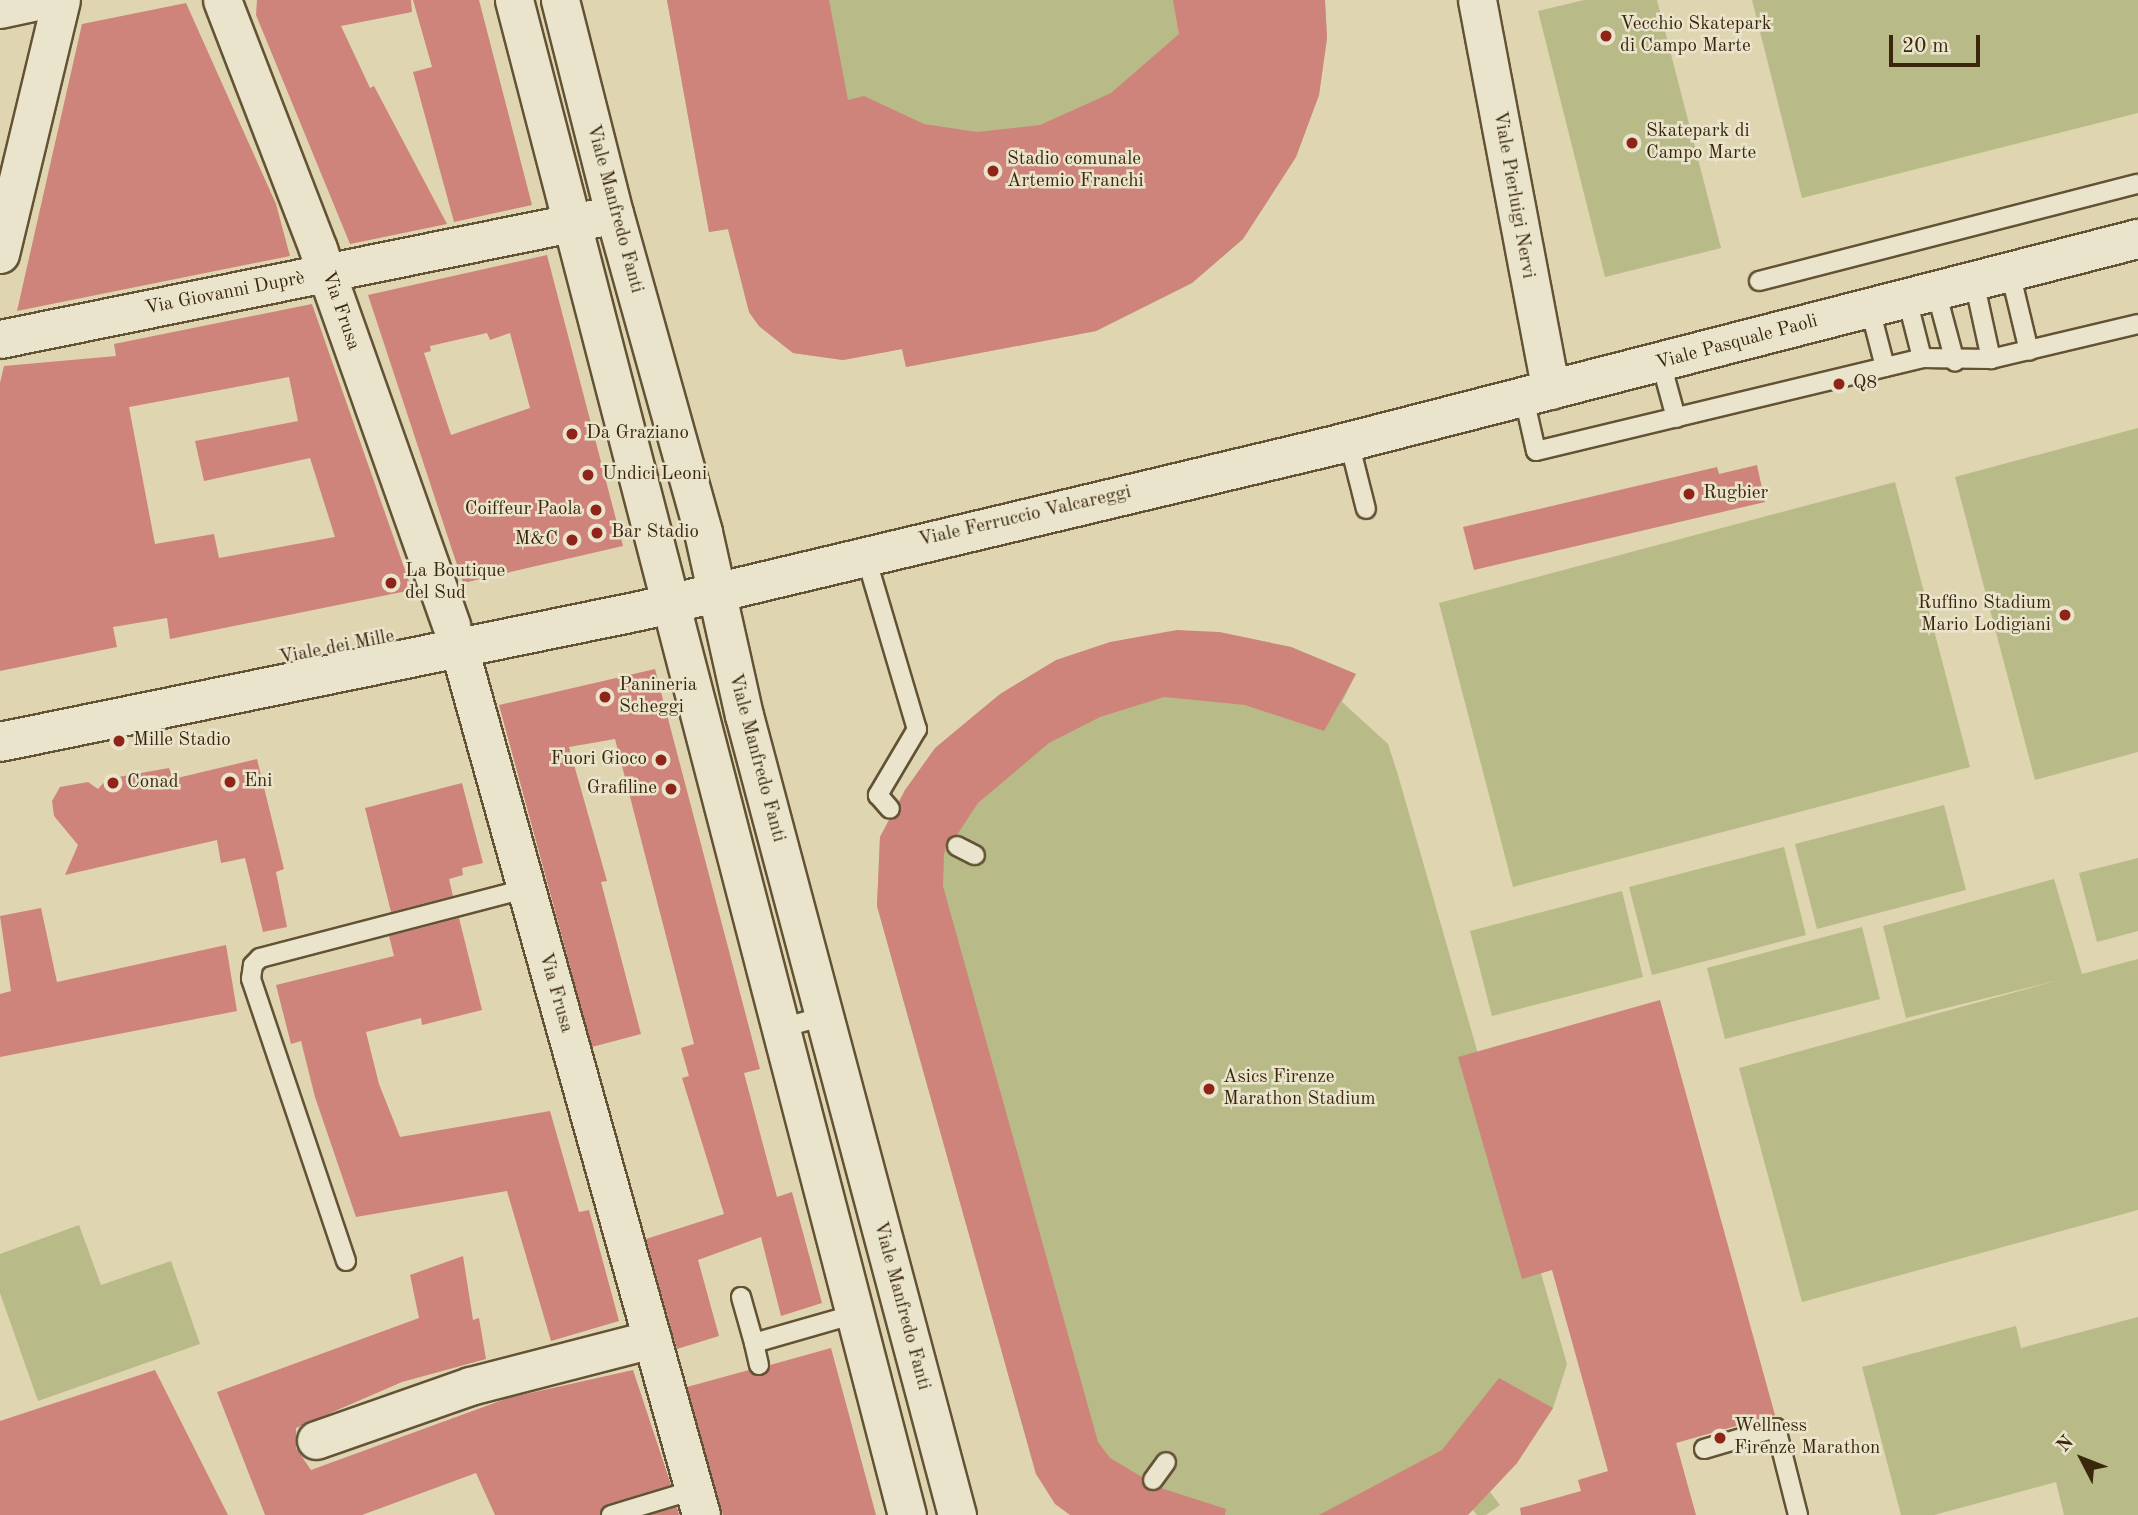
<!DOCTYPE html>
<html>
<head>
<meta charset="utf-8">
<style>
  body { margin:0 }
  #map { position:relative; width:2138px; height:1515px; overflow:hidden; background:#dfd5b1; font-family:"Old Standard TT",serif }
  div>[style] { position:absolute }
  .green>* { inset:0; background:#b8bb87 }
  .building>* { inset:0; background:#ce847b }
  .roads { filter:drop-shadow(2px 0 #635234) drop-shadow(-2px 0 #635234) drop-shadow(0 2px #635234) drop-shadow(0 -2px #635234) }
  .lane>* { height:18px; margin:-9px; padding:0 9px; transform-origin:9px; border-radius:9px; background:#eae4cc }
  .street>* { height:37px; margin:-18.5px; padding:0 18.5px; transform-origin:18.5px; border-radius:18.5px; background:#eae4cc }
  .secondary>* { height:38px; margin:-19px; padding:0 19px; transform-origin:19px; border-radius:19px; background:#eae4cc }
  .dots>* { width:19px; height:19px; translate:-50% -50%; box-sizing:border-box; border:4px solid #eae4cc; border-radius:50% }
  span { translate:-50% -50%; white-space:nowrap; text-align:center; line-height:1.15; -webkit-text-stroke:5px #eae4cc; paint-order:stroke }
  .poi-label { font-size:19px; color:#3a270b }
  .left { translate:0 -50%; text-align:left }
  .right { translate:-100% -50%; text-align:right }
  .street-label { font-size:19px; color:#3a270b }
  .north { position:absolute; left:2047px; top:1424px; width:70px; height:70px; -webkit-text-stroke:5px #eae4cc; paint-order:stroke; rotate:312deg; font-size:19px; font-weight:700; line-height:28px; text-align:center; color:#3a270b }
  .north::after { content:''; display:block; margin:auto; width:24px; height:32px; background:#3a270b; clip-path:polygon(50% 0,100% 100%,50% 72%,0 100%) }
  .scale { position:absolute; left:1889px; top:35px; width:91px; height:32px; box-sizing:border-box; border:4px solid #3a270b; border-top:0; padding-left:9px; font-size:21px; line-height:24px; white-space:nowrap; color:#3a270b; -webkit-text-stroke:5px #eae4cc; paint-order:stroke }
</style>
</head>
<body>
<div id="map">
  <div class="green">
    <i style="clip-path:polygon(667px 0,1325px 0,1327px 38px,1319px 95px,1296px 157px,1243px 239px,1192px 283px,1096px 331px,906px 367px,902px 349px,843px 360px,793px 353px,759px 326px,749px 312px,728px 229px,709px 232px)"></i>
    <i style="clip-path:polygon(1584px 0,1657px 0,1721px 248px,1605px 277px,1538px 11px)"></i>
    <i style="clip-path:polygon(1752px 0,2138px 0,2138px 113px,1802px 198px)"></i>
    <i style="clip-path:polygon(2138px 428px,2138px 752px,2035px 780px,1955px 477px)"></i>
    <i style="clip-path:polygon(1895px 482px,1970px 767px,1513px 887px,1439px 603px)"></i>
    <i style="clip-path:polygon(1219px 632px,1291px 647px,1356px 674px,1342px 702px,1388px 744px,1398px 775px,1567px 1364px,1553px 1408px,1517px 1463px,1490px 1492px,1500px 1505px,1486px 1515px,1477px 1515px,1470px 1507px,1456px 1515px,1070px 1515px,1036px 1474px,877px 906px,880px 837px,905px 790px)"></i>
    <i style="clip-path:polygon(1944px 805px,1966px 890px,1817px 929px,1795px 844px)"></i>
    <i style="clip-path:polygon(1784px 847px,1806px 935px,1652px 975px,1629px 887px)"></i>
    <i style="clip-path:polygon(2138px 858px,2138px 931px,2097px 942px,2079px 873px)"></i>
    <i style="clip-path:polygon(2054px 879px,2082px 974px,2138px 959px,2138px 1210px,1802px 1302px,1739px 1068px,2059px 980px,1906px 1018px,1883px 926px)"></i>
    <i style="clip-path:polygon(1622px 891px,1643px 977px,1492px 1016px,1470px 931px)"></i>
    <i style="clip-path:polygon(1862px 927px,1880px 999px,1725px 1039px,1707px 968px)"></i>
    <i style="clip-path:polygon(79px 1225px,101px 1285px,171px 1261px,200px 1344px,38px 1401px,0 1293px,0 1254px)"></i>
    <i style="clip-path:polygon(2138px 1317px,2138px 1515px,2064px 1515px,2056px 1482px,1934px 1515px,1901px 1515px,1862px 1367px,2016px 1326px,2021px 1348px)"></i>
  </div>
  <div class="building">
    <i style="clip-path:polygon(257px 0,411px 0,412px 12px,341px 26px,370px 88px,374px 86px,447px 224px,350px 244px,256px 15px)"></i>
    <i style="clip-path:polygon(413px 0,479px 0,532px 205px,454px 222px,413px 72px,432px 67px)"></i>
    <i style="clip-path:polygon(667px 0,829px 0,848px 100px,864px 96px,924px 124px,977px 132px,1040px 125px,1111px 93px,1179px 34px,1173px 0,1325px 0,1327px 38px,1319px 95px,1296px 157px,1243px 239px,1192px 283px,1096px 331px,906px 367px,902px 349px,843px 360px,793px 353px,759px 326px,749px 312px,728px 229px,709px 232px)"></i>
    <i style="clip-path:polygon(186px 3px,276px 204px,290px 256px,17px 311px,82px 24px)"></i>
    <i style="clip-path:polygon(evenodd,547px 255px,623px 546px,463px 583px,368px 295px,547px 255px,487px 333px,490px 340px,510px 333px,530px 408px,451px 435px,424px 353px,431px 351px,430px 346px,487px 333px)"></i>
    <i style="clip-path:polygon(evenodd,312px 304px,412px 590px,170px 639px,167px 618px,113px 627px,117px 647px,0 671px,0 383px,4px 366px,116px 356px,114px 344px,312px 304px,289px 377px,298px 421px,195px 441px,204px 481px,310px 458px,335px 537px,219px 558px,214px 534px,155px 544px,129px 407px,289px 377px)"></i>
    <i style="clip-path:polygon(1757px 465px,1765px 502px,1474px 570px,1463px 527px,1717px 467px,1719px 474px)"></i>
    <i style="clip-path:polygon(1177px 630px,1219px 632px,1291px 647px,1356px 674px,1324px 731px,1245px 705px,1164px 697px,1100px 717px,1049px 743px,978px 803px,957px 835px,947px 840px,944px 855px,943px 886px,1098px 1442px,1110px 1458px,1142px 1477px,1147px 1490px,1161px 1488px,1226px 1509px,1225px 1515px,1070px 1515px,1055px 1504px,1036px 1474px,877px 906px,880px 837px,889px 820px,900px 813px,899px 802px,905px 790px,935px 748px,1000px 694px,1056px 660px,1110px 642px)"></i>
    <i style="clip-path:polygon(655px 669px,760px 1069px,744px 1073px,777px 1197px,792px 1192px,822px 1303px,781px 1316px,761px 1237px,698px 1260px,719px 1336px,677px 1349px,646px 1239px,724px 1214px,682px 1078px,689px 1076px,681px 1048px,694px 1044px,615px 739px,569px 747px,607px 881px,601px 882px,641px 1034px,592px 1047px,499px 705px)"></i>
    <i style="clip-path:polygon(257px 759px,284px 869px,276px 872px,287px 927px,263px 932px,245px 858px,221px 863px,217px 840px,65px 875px,78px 845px,54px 816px,52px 801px,60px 787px,88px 782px,98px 789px,107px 779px,169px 768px,173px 779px)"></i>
    <i style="clip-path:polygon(462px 783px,483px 863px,462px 868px,463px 875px,449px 879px,453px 896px,391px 912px,365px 808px)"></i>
    <i style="clip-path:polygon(41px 908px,57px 982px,226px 945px,237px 1011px,0 1057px,0 994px,11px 991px,0 916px)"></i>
    <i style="clip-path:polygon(459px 918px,482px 1010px,422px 1025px,421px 1018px,366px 1032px,379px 1084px,400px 1137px,550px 1111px,579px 1212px,589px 1210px,619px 1321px,551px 1341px,507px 1191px,356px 1217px,315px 1097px,301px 1041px,291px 1044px,276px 985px,394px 956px,389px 936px)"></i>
    <i style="clip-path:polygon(1660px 1000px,1775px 1415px,1676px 1443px,1696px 1515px,1521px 1515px,1520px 1508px,1581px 1491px,1578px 1480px,1608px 1471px,1552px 1270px,1522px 1279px,1458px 1057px)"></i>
    <i style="clip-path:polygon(463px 1256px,473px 1320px,479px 1318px,486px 1359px,402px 1382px,296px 1428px,296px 1448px,311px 1470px,508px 1398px,633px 1370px,671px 1485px,608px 1504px,600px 1515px,495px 1515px,476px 1473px,362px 1515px,265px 1515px,217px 1392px,419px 1318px,410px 1275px)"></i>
    <i style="clip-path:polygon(831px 1348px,876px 1515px,723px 1515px,687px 1387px,749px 1370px,762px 1376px,770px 1365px)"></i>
    <i style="clip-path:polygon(155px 1370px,228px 1515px,0 1515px,0 1421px)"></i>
    <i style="clip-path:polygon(1499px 1378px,1553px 1408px,1517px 1463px,1468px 1515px,1319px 1515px,1442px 1450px)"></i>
    <i style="clip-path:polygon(677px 1507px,679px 1515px,650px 1515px)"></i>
  </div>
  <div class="roads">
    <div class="lane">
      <i style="left:2010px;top:272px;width:81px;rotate:76.5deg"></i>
      <i style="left:1759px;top:281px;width:391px;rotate:-14.4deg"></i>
      <i style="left:1974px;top:281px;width:80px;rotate:77.7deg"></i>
      <i style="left:1936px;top:291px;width:73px;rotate:75deg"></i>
      <i style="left:1907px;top:299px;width:61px;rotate:75.7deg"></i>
      <i style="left:1870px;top:309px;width:60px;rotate:75.5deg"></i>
      <i style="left:1661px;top:363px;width:57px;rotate:74.7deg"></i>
      <i style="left:1524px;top:398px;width:54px;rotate:77.2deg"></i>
      <i style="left:1536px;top:451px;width:397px;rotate:-13.5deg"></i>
      <i style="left:1922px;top:358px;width:69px;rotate:0.8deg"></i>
      <i style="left:1991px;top:359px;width:151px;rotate:-13.4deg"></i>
      <i style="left:1349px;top:442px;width:69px;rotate:75.8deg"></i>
      <i style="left:865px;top:554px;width:183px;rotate:73.5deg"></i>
      <i style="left:917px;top:729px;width:77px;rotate:120.6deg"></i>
      <i style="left:878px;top:795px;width:18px;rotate:49deg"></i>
      <i style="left:957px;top:846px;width:20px;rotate:27deg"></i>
      <i style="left:782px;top:1028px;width:44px;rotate:-15.9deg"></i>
      <i style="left:346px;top:1261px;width:298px;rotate:-108.6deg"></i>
      <i style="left:251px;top:979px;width:14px;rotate:-82deg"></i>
      <i style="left:253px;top:965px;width:10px;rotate:-45deg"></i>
      <i style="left:260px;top:958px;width:274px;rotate:-14.6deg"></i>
      <i style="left:741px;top:1297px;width:48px;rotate:74.2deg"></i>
      <i style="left:759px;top:1365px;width:23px;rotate:-103deg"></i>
      <i style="left:754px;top:1343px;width:105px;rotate:-16deg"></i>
      <i style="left:1704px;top:1449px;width:75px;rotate:-16.3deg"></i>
      <i style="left:1776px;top:1428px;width:90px;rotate:75.8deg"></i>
      <i style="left:1153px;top:1480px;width:22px;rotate:-54deg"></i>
      <i style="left:611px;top:1515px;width:87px;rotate:-16.8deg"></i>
    </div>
    <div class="street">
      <i style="left:222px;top:0;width:267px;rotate:68.9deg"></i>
      <i style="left:318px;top:249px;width:399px;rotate:70.5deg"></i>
      <i style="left:514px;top:0;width:1565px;rotate:75.46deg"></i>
      <i style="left:560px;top:0;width:220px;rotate:75.8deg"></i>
      <i style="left:614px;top:213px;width:331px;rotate:74.4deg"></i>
      <i style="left:703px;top:532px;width:188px;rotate:77.4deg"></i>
      <i style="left:744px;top:715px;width:828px;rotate:75.09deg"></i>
      <i style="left:1477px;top:0;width:397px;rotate:79.3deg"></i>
      <i style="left:0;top:9px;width:43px;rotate:-12.1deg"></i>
      <i style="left:0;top:254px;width:261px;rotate:-76.5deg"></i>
      <i style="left:0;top:339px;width:608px;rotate:-11.48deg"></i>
      <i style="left:459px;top:648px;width:900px;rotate:74.4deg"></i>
      <i style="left:316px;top:1440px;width:163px;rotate:-19.3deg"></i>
      <i style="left:470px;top:1386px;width:188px;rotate:-14.5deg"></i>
    </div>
    <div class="secondary">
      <i style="left:0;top:742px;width:653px;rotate:-11.57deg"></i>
      <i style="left:640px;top:611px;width:716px;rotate:-13.41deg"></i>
      <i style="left:1336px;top:445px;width:828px;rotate:-14.41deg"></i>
    </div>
  </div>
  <div class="dots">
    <i style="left:1606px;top:36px;background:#8f2418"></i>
    <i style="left:1632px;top:143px;background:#8f2418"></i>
    <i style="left:993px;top:171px;background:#8f2418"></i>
    <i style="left:1839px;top:384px;background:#8f2418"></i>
    <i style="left:572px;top:434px;background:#8f2418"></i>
    <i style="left:588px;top:475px;background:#8f2418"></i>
    <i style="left:1689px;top:494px;background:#8f2418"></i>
    <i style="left:596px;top:510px;background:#8f2418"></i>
    <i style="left:597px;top:533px;background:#8f2418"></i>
    <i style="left:572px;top:540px;background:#8f2418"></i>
    <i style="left:391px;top:583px;background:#8f2418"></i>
    <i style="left:2065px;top:615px;background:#8f2418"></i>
    <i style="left:605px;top:697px;background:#8f2418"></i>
    <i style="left:119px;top:741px;background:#8f2418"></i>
    <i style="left:661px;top:760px;background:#8f2418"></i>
    <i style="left:230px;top:782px;background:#8f2418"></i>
    <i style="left:113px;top:783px;background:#8f2418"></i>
    <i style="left:671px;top:789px;background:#8f2418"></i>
    <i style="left:1209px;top:1089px;background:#8f2418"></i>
    <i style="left:1720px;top:1438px;background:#8f2418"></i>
  </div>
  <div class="poi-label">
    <span class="left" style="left:1620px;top:36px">Vecchio Skatepark<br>di Campo Marte</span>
    <span class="left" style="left:1646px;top:143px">Skatepark di<br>Campo Marte</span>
    <span class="left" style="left:1007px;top:171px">Stadio comunale<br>Artemio Franchi</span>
    <span class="left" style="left:1853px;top:384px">Q8</span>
    <span class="left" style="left:586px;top:434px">Da Graziano</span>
    <span class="left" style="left:602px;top:475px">Undici Leoni</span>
    <span class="left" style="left:1703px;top:494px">Rugbier</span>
    <span class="right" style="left:582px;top:510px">Coiffeur Paola</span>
    <span class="left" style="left:611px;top:533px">Bar Stadio</span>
    <span class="right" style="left:558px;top:540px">M&amp;C</span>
    <span class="left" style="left:405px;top:583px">La Boutique<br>del Sud</span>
    <span class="right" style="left:2051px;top:615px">Ruffino Stadium<br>Mario Lodigiani</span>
    <span class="left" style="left:619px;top:697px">Panineria<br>Scheggi</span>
    <span class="left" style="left:133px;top:741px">Mille Stadio</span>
    <span class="right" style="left:647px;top:760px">Fuori Gioco</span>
    <span class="left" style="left:244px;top:782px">Eni</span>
    <span class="left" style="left:127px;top:783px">Conad</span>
    <span class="right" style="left:657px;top:789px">Grafiline</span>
    <span class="left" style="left:1223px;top:1089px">Asics Firenze<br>Marathon Stadium</span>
    <span class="left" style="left:1734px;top:1438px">Wellness<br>Firenze Marathon</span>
  </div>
  <div class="street-label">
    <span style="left:1513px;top:195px;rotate:80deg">Viale Pierluigi Nervi</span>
    <span style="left:614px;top:209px;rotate:75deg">Viale Manfredo Fanti</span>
    <span style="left:225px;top:294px;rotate:-11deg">Via Giovanni Duprè</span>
    <span style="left:340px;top:311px;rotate:71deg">Via Frusa</span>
    <span style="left:1737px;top:343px;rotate:-15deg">Viale Pasquale Paoli</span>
    <span style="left:1025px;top:517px;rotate:-13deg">Viale Ferruccio Valcareggi</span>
    <span style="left:337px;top:648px;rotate:-11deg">Viale dei Mille</span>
    <span style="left:756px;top:758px;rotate:75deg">Viale Manfredo Fanti</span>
    <span style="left:555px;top:993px;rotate:74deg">Via Frusa</span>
    <span style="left:901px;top:1306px;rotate:75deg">Viale Manfredo Fanti</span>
  </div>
  <div class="north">N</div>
  <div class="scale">20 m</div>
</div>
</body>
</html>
